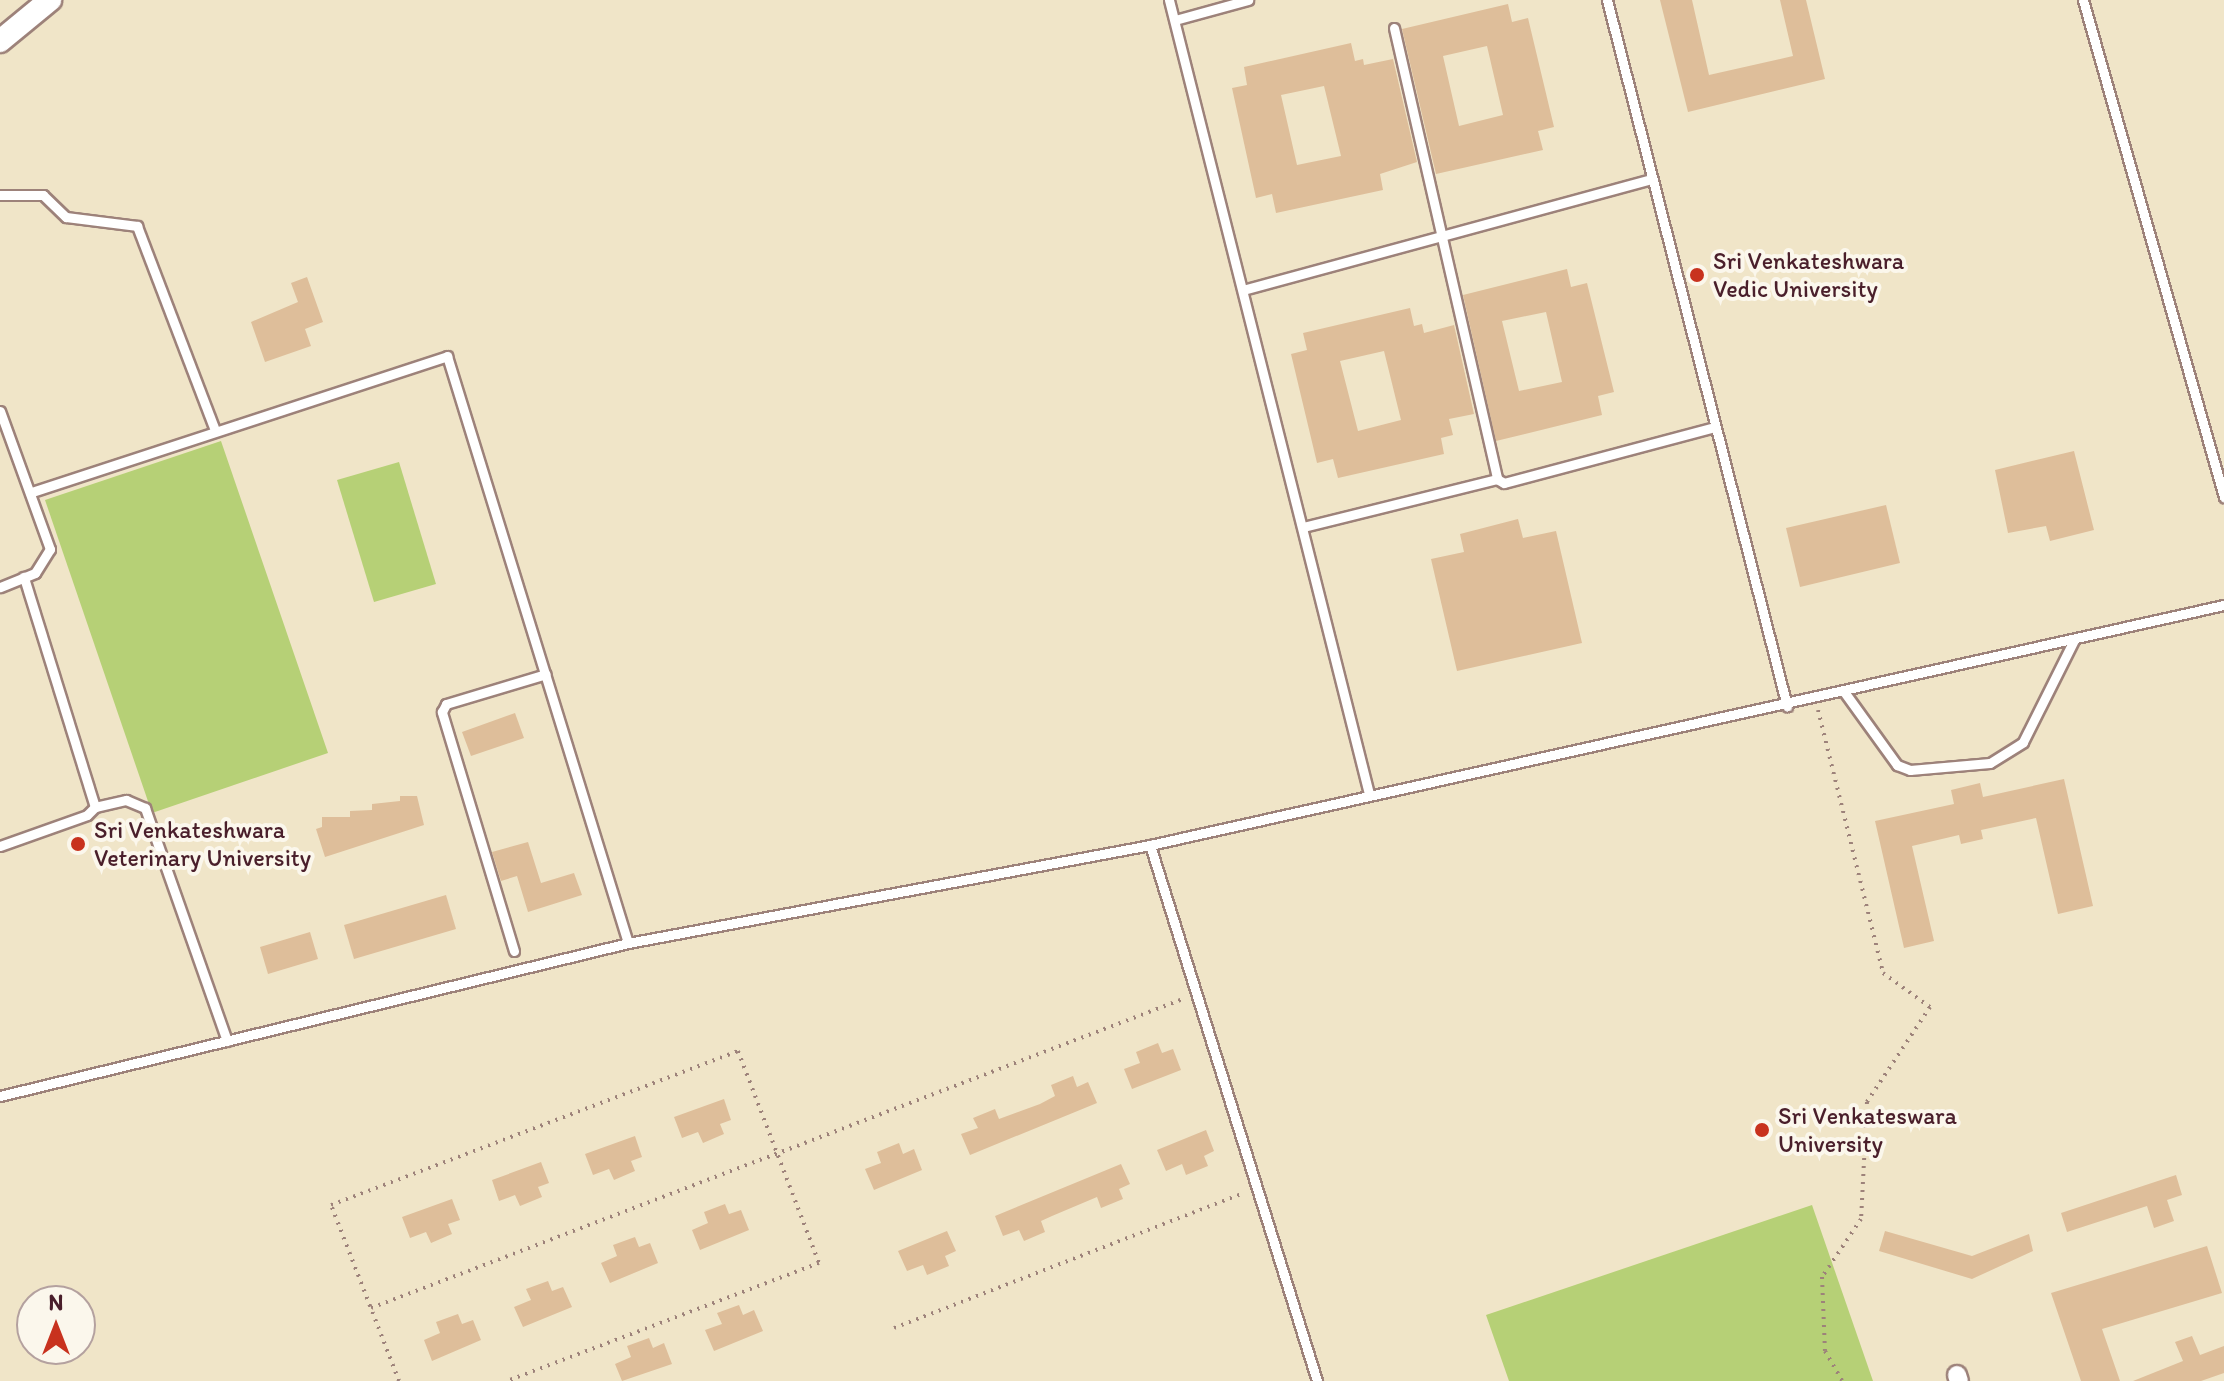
<!DOCTYPE html>
<html>
<head>
<meta charset="utf-8">
<style>
  body { margin:0 }
  #map { position:relative; width:2224px; height:1381px; overflow:hidden; background:#f0e5c8; font-family:Itim,sans-serif }
  div>[style] { position:absolute }
  .green>* { inset:0; background:#b6d076 }
  .building>* { inset:0; background:#debe9a }
  .path>* { height:4px; margin-top:-2px; transform-origin:0; background:repeating-linear-gradient(90deg,#9d827a 0 2px,transparent 0 8px) }
  .roads { filter:drop-shadow(2px 0 #9d827a) drop-shadow(-2px 0 #9d827a) drop-shadow(0 2px #9d827a) drop-shadow(0 -2px #9d827a) }
  .service>* { height:9px; margin:-4.5px; padding:0 4.5px; transform-origin:4.5px; border-radius:4.5px; background:#fff }
  .minor>* { height:18px; margin:-9px; padding:0 9px; transform-origin:9px; border-radius:9px; background:#fff }
  .tertiary>* { height:22px; margin:-11px; padding:0 11px; transform-origin:11px; border-radius:11px; background:#fff }
  .dots>* { width:22px; height:22px; translate:-50% -50%; box-sizing:border-box; border:4px solid #fbf7ec; border-radius:50% }
  span { translate:-50% -50%; white-space:nowrap; text-align:center; line-height:1.15; -webkit-text-stroke:8px #fbf7ec; paint-order:stroke }
  .poi-label { font-size:24px; color:#4a1f2b }
  .left { translate:0 -50%; text-align:left }
  .north { position:absolute; left:16px; top:1285px; width:80px; height:80px; box-sizing:border-box; background:#fbf7ec; border:2px solid #b4a19f; border-radius:50%; rotate:0deg; font-size:22px; font-weight:700; line-height:32px; text-align:center; color:#4a1f2b }
  .north::after { content:''; display:block; margin:auto; width:28px; height:36px; background:#c8321e; clip-path:polygon(50% 0,100% 100%,50% 72%,0 100%) }
</style>
</head>
<body>
<div id="map">
  <div class="green">
    <i style="clip-path:polygon(221px 441px,328px 753px,152px 813px,45px 500px)"></i>
    <i style="clip-path:polygon(399px 462px,436px 584px,374px 602px,337px 480px)"></i>
    <i style="clip-path:polygon(1812px 1205px,1873px 1381px,1509px 1381px,1486px 1315px)"></i>
  </div>
  <div class="building">
    <i style="clip-path:polygon(1660px 0,1692px 0,1709px 75px,1793px 56px,1780px 0,1806px 0,1825px 79px,1688px 112px)"></i>
    <i style="clip-path:polygon(evenodd,1508px 4px,1512px 22px,1528px 18px,1554px 127px,1538px 131px,1543px 150px,1436px 174px,1402px 29px,1508px 4px,1487px 46px,1503px 115px,1459px 126px,1443px 56px,1487px 46px)"></i>
    <i style="clip-path:polygon(evenodd,1351px 43px,1355px 61px,1363px 59px,1364px 65px,1393px 59px,1417px 162px,1380px 174px,1383px 190px,1276px 213px,1272px 194px,1256px 198px,1232px 88px,1247px 85px,1244px 67px,1351px 43px,1324px 86px,1341px 156px,1297px 165px,1281px 95px,1324px 86px)"></i>
    <i style="clip-path:polygon(evenodd,1567px 269px,1571px 287px,1587px 283px,1614px 392px,1598px 396px,1602px 415px,1496px 441px,1463px 295px,1567px 269px,1546px 312px,1562px 382px,1519px 391px,1502px 321px,1546px 312px)"></i>
    <i style="clip-path:polygon(307px 277px,323px 322px,305px 329px,311px 346px,265px 362px,251px 322px,298px 302px,291px 283px)"></i>
    <i style="clip-path:polygon(evenodd,1410px 308px,1414px 326px,1422px 324px,1424px 333px,1454px 325px,1474px 414px,1449px 419px,1453px 435px,1441px 438px,1444px 454px,1338px 478px,1333px 459px,1317px 463px,1291px 354px,1307px 350px,1303px 333px,1410px 308px,1384px 351px,1401px 420px,1358px 431px,1340px 361px,1384px 351px)"></i>
    <i style="clip-path:polygon(2074px 451px,2094px 530px,2050px 541px,2046px 526px,2008px 533px,1995px 470px)"></i>
    <i style="clip-path:polygon(1886px 505px,1900px 563px,1800px 587px,1786px 528px)"></i>
    <i style="clip-path:polygon(1518px 519px,1523px 538px,1556px 531px,1582px 643px,1457px 671px,1431px 559px,1464px 552px,1460px 534px)"></i>
    <i style="clip-path:polygon(515px 713px,524px 738px,471px 756px,462px 732px)"></i>
    <i style="clip-path:polygon(2064px 779px,2093px 906px,2058px 914px,2036px 818px,1981px 830px,1983px 839px,1961px 844px,1959px 835px,1912px 846px,1934px 941px,1904px 948px,1875px 821px,1954px 804px,1951px 790px,1980px 783px,1983px 797px)"></i>
    <i style="clip-path:polygon(400px 796px,417px 796px,424px 825px,325px 857px,316px 829px,322px 827px,322px 817px,350px 817px,350px 811px,372px 810px,372px 804px,400px 801px)"></i>
    <i style="clip-path:polygon(528px 842px,541px 883px,574px 873px,582px 895px,528px 912px,517px 876px,501px 881px,492px 852px)"></i>
    <i style="clip-path:polygon(446px 895px,456px 929px,354px 959px,344px 925px)"></i>
    <i style="clip-path:polygon(310px 932px,318px 959px,268px 974px,260px 947px)"></i>
    <i style="clip-path:polygon(1158px 1043px,1162px 1053px,1173px 1049px,1181px 1070px,1132px 1089px,1124px 1069px,1140px 1063px,1136px 1052px)"></i>
    <i style="clip-path:polygon(1073px 1076px,1077px 1087px,1088px 1082px,1097px 1103px,970px 1155px,961px 1134px,978px 1128px,973px 1118px,995px 1109px,999px 1119px,1040px 1104px,1055px 1096px,1051px 1085px)"></i>
    <i style="clip-path:polygon(724px 1099px,731px 1120px,720px 1124px,724px 1134px,703px 1143px,698px 1132px,682px 1138px,674px 1117px)"></i>
    <i style="clip-path:polygon(1206px 1130px,1214px 1151px,1204px 1156px,1208px 1166px,1186px 1175px,1182px 1164px,1166px 1171px,1157px 1150px)"></i>
    <i style="clip-path:polygon(635px 1136px,642px 1157px,631px 1161px,635px 1171px,614px 1180px,609px 1169px,593px 1175px,585px 1154px)"></i>
    <i style="clip-path:polygon(899px 1143px,903px 1154px,914px 1149px,922px 1170px,874px 1190px,865px 1169px,881px 1163px,877px 1152px)"></i>
    <i style="clip-path:polygon(541px 1162px,549px 1183px,538px 1187px,542px 1197px,520px 1206px,515px 1195px,499px 1201px,492px 1180px)"></i>
    <i style="clip-path:polygon(1121px 1164px,1130px 1184px,1119px 1189px,1123px 1199px,1101px 1208px,1097px 1197px,1052px 1216px,1041px 1221px,1045px 1232px,1024px 1241px,1019px 1230px,1003px 1236px,995px 1216px)"></i>
    <i style="clip-path:polygon(2176px 1175px,2182px 1195px,2167px 1200px,2174px 1221px,2154px 1228px,2147px 1206px,2067px 1232px,2061px 1213px)"></i>
    <i style="clip-path:polygon(452px 1199px,460px 1220px,448px 1224px,452px 1234px,431px 1243px,426px 1232px,410px 1238px,402px 1217px)"></i>
    <i style="clip-path:polygon(725px 1204px,729px 1214px,741px 1210px,749px 1230px,700px 1250px,692px 1230px,708px 1223px,704px 1212px)"></i>
    <i style="clip-path:polygon(947px 1231px,956px 1251px,945px 1256px,949px 1266px,927px 1275px,923px 1265px,907px 1271px,898px 1251px)"></i>
    <i style="clip-path:polygon(1885px 1231px,1972px 1256px,2029px 1234px,2033px 1251px,1972px 1279px,1879px 1251px)"></i>
    <i style="clip-path:polygon(635px 1237px,639px 1247px,650px 1243px,658px 1263px,610px 1283px,601px 1263px,617px 1256px,613px 1245px)"></i>
    <i style="clip-path:polygon(2207px 1246px,2222px 1293px,2102px 1329px,2120px 1381px,2081px 1381px,2051px 1293px)"></i>
    <i style="clip-path:polygon(548px 1281px,552px 1291px,563px 1287px,572px 1307px,523px 1327px,514px 1307px,531px 1300px,526px 1289px)"></i>
    <i style="clip-path:polygon(739px 1305px,743px 1315px,754px 1310px,763px 1331px,714px 1351px,705px 1330px,722px 1324px,717px 1313px)"></i>
    <i style="clip-path:polygon(458px 1314px,462px 1324px,473px 1320px,481px 1340px,432px 1361px,424px 1340px,440px 1333px,436px 1322px)"></i>
    <i style="clip-path:polygon(2192px 1336px,2200px 1355px,2224px 1346px,2224px 1373px,2201px 1381px,2133px 1381px,2183px 1361px,2175px 1342px)"></i>
    <i style="clip-path:polygon(649px 1338px,653px 1348px,664px 1343px,672px 1364px,622px 1381px,615px 1364px,631px 1357px,627px 1346px)"></i>
  </div>
  <div class="path">
    <i style="left:1818px;top:710px;width:271px;rotate:76.1deg"></i>
    <i style="left:1883px;top:973px;width:58px;rotate:35.9deg"></i>
    <i style="left:1930px;top:1007px;width:114px;rotate:123.6deg"></i>
    <i style="left:1867px;top:1102px;width:117px;rotate:92.9deg"></i>
    <i style="left:1861px;top:1219px;width:70px;rotate:123.9deg"></i>
    <i style="left:1822px;top:1277px;width:74px;rotate:87.7deg"></i>
    <i style="left:1825px;top:1351px;width:34px;rotate:60deg"></i>
    <i style="left:371px;top:1308px;width:869px;rotate:-20.83deg"></i>
    <i style="left:894px;top:1328px;width:375px;rotate:-21.1deg"></i>
    <i style="left:399px;top:1381px;width:189px;rotate:-111.1deg"></i>
    <i style="left:331px;top:1205px;width:435px;rotate:-20.7deg"></i>
    <i style="left:738px;top:1051px;width:227px;rotate:69.1deg"></i>
    <i style="left:819px;top:1263px;width:334px;rotate:159.3deg"></i>
  </div>
  <div class="roads">
    <div class="service">
      <i style="left:1169px;top:0;width:819px;rotate:75.86deg"></i>
      <i style="left:1607px;top:0;width:729px;rotate:75.7deg"></i>
      <i style="left:2083px;top:0;width:517px;rotate:74.16deg"></i>
      <i style="left:1175px;top:20px;width:76px;rotate:-15.3deg"></i>
      <i style="left:1394px;top:28px;width:463px;rotate:77.1deg"></i>
      <i style="left:1497px;top:479px;width:8px;rotate:30deg"></i>
      <i style="left:1504px;top:483px;width:218px;rotate:-14.9deg"></i>
      <i style="left:0;top:195px;width:43px"></i>
      <i style="left:43px;top:195px;width:32px;rotate:44deg"></i>
      <i style="left:66px;top:217px;width:72px;rotate:7.2deg"></i>
      <i style="left:137px;top:226px;width:218px;rotate:69.1deg"></i>
      <i style="left:1243px;top:290px;width:424px;rotate:-15.2deg"></i>
      <i style="left:0;top:411px;width:147px;rotate:70.1deg"></i>
      <i style="left:50px;top:549px;width:28px;rotate:122deg"></i>
      <i style="left:35px;top:573px;width:38px;rotate:158deg"></i>
      <i style="left:32px;top:492px;width:437px;rotate:-18.1deg"></i>
      <i style="left:447px;top:356px;width:614px;rotate:72.86deg"></i>
      <i style="left:1303px;top:527px;width:200px;rotate:-13.9deg"></i>
      <i style="left:1845px;top:693px;width:89px;rotate:54.2deg"></i>
      <i style="left:1897px;top:765px;width:14px;rotate:21deg"></i>
      <i style="left:1910px;top:770px;width:80px;rotate:-5deg"></i>
      <i style="left:1990px;top:763px;width:39px;rotate:-32deg"></i>
      <i style="left:2023px;top:742px;width:114px;rotate:-63.4deg"></i>
      <i style="left:95px;top:807px;width:32px;rotate:-13deg"></i>
      <i style="left:126px;top:800px;width:21px;rotate:23deg"></i>
      <i style="left:145px;top:808px;width:247px;rotate:70.6deg"></i>
      <i style="left:1150px;top:845px;width:561px;rotate:72.69deg"></i>
      <i style="left:0;top:846px;width:92px;rotate:-19.6deg"></i>
      <i style="left:87px;top:815px;width:11px;rotate:-45deg"></i>
      <i style="left:95px;top:807px;width:241px;rotate:-107.2deg"></i>
      <i style="left:514px;top:951px;width:250px;rotate:-106.8deg"></i>
      <i style="left:442px;top:712px;width:9px;rotate:-63deg"></i>
      <i style="left:446px;top:704px;width:104px;rotate:-16.7deg"></i>
      <i style="left:0;top:1096px;width:646px;rotate:-13.69deg"></i>
      <i style="left:628px;top:943px;width:531px;rotate:-10.63deg"></i>
      <i style="left:1150px;top:845px;width:1100px;rotate:-12.6deg"></i>
    </div>
    <div class="minor">
      <i style="left:1957px;top:1375px;width:6px;rotate:72deg"></i>
    </div>
    <div class="tertiary">
      <i style="left:0;top:41px;width:65px;rotate:-39.4deg"></i>
    </div>
  </div>
  <div class="dots">
    <i style="left:1697px;top:275px;background:#c8321e"></i>
    <i style="left:78px;top:844px;background:#c8321e"></i>
    <i style="left:1762px;top:1130px;background:#c8321e"></i>
  </div>
  <div class="poi-label">
    <span class="left" style="left:1713px;top:275px">Sri Venkateshwara<br>Vedic University</span>
    <span class="left" style="left:94px;top:844px">Sri Venkateshwara<br>Veterinary University</span>
    <span class="left" style="left:1778px;top:1130px">Sri Venkateswara<br>University</span>
  </div>
  <div class="north">N</div>
</div>
</body>
</html>
